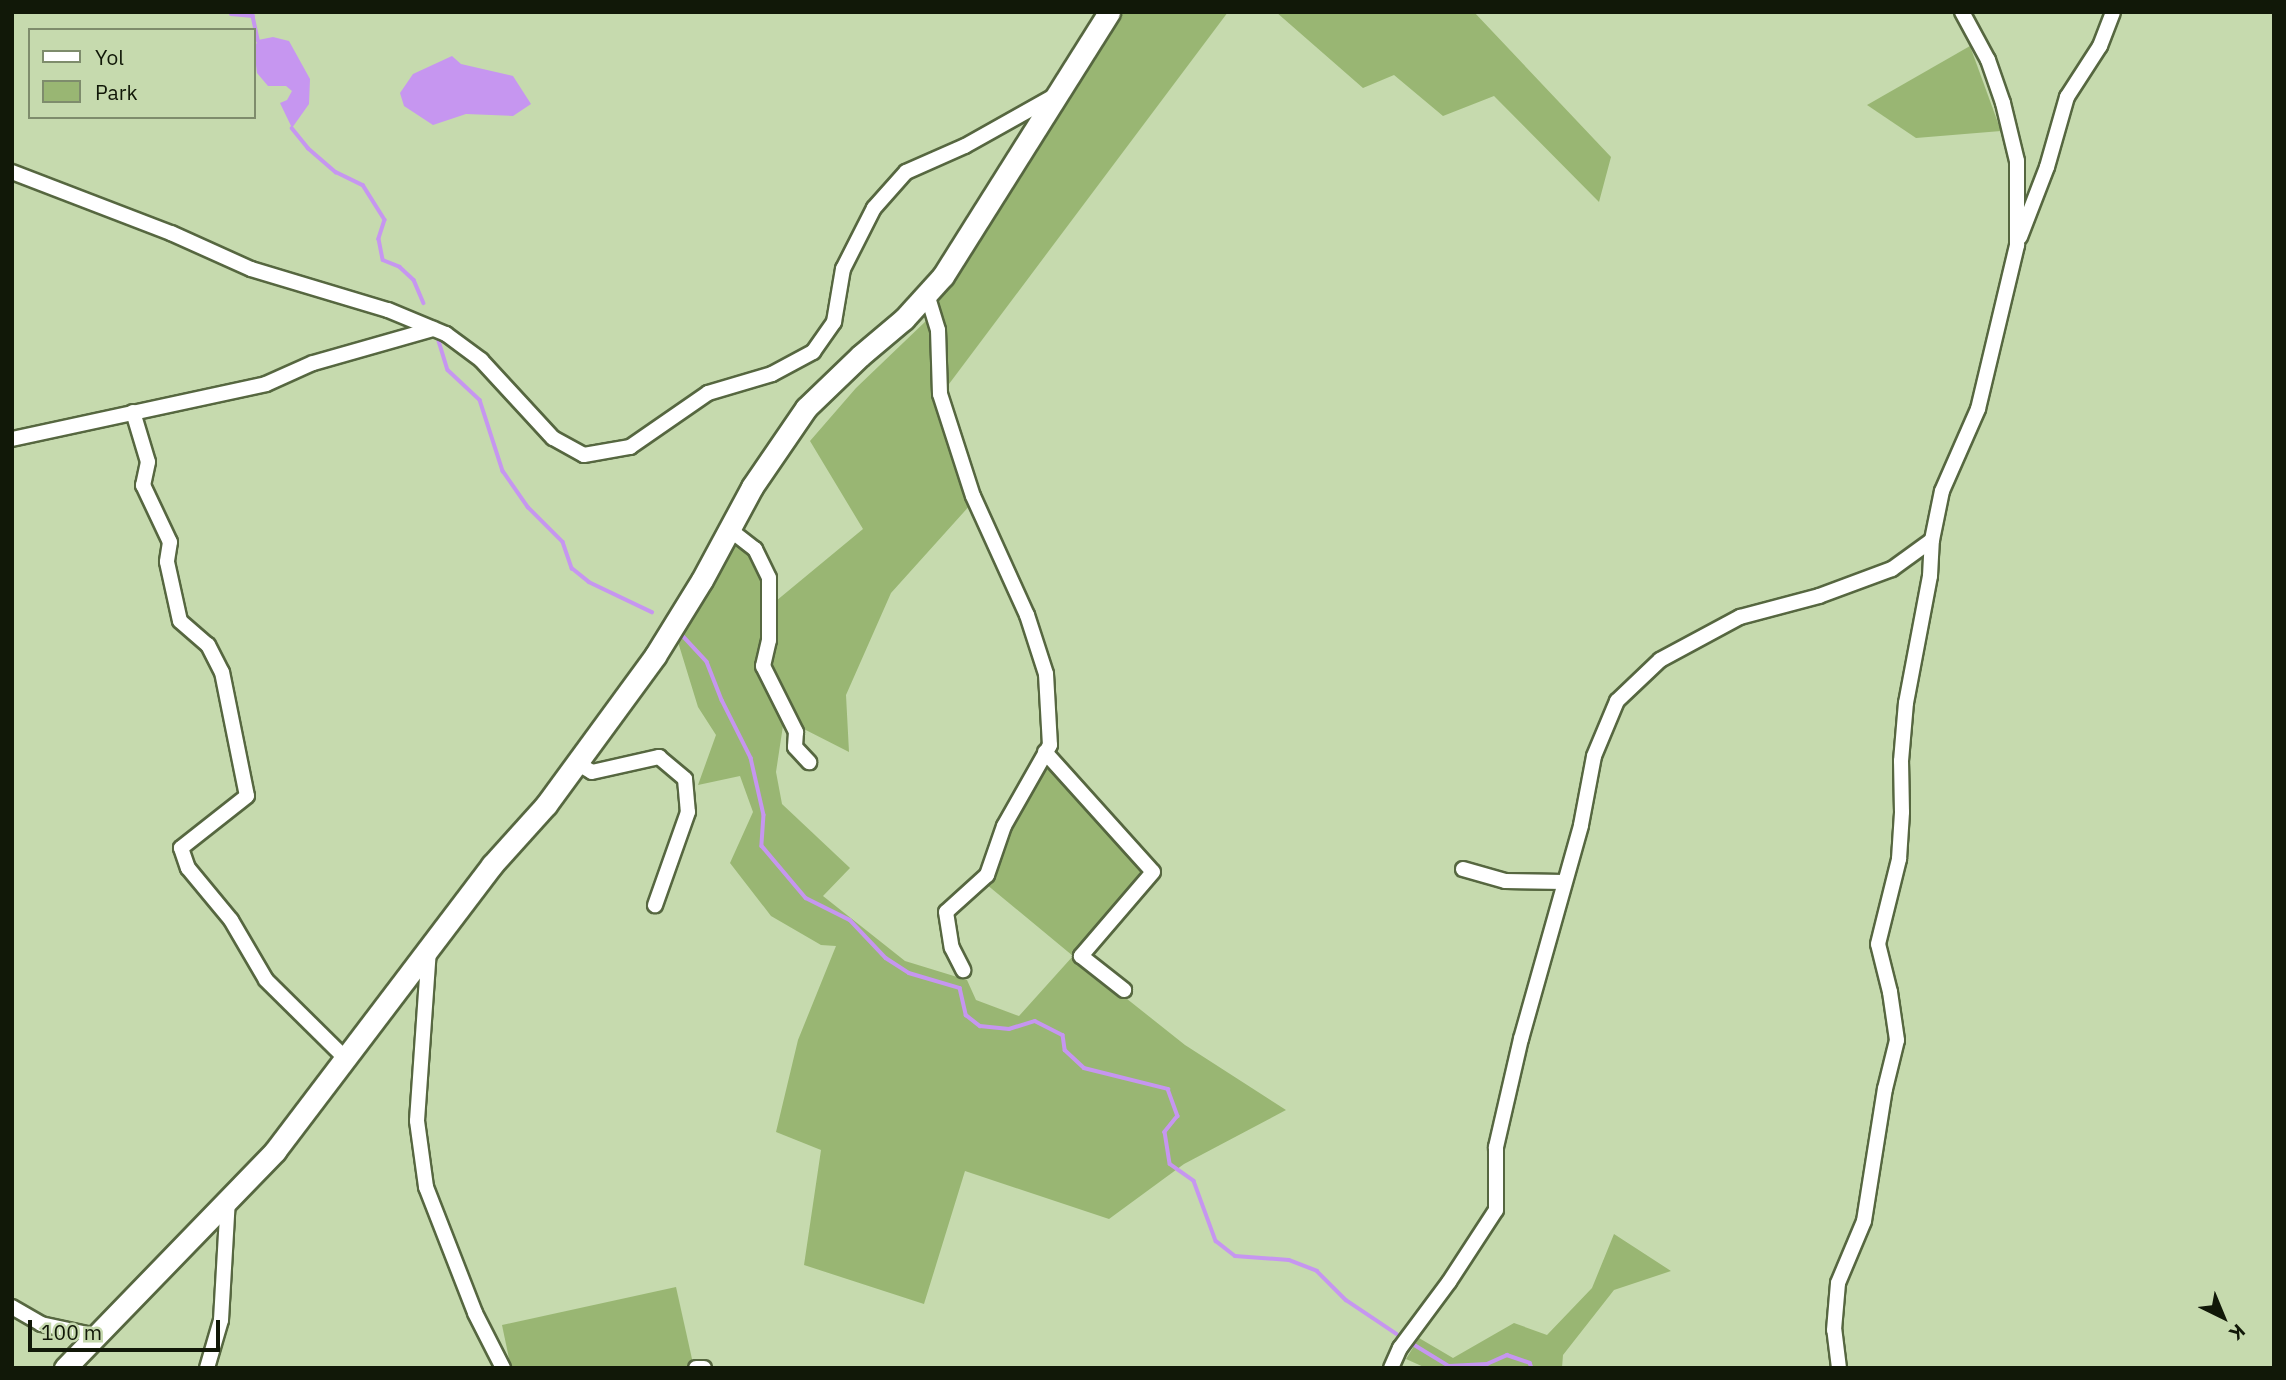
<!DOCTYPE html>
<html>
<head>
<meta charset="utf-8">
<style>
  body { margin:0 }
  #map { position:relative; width:2286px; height:1380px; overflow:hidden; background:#c6daae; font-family:"IBM Plex Sans",sans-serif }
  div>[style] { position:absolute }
  .green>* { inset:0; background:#99b673 }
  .water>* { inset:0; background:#c696f0 }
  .stream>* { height:3.5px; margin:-1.75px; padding:0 1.75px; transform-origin:1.75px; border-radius:1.75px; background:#c696f0 }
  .roads { filter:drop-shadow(2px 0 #566740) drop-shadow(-2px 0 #566740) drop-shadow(0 2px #566740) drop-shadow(0 -2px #566740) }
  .street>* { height:14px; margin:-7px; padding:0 7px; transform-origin:7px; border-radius:7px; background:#fff }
  .secondary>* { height:21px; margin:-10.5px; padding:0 10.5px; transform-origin:10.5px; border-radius:10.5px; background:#fff }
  span { translate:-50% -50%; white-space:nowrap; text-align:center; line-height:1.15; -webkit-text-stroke:5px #c6daae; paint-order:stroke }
  .frame { position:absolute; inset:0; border:14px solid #111808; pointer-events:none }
  .legend { position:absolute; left:28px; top:28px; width:228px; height:91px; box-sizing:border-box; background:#c6daae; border:2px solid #7e8c6c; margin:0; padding:9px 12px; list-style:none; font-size:21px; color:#111808 }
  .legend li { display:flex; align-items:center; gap:14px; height:35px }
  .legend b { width:35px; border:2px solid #7e8c6c }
  .north { position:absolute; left:2188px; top:1282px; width:70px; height:70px; -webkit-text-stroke:5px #c6daae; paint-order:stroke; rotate:137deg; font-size:19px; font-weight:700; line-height:28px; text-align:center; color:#111808 }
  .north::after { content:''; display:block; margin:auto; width:24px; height:32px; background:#111808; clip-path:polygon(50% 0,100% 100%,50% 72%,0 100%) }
  .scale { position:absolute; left:28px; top:1320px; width:192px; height:32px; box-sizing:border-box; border:4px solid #111808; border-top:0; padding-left:9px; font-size:21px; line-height:24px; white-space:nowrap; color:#111808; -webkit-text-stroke:5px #c6daae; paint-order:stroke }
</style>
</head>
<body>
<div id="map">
  <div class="green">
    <i style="clip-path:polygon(1120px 12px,1228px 12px,949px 384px,944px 329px,935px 297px)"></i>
    <i style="clip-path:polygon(1276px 12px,1474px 12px,1611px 157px,1599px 202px,1494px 96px,1443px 116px,1394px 75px,1363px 88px)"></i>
    <i style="clip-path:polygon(1970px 46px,2001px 131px,1916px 138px,1867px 105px)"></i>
    <i style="clip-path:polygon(928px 319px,934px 333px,935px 397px,972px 503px,891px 593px,846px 695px,849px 752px,794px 724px,768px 669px,776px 601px,863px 529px,810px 441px,856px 388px)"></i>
    <i style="clip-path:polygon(731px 539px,753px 552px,765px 581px,763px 639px,784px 719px,776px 772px,782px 804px,850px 868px,823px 896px,905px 961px,967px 980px,976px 1000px,1019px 1016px,1073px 956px,986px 884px,1006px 829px,1046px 759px,1147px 871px,1073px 956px,1185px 1045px,1286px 1110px,1184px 1164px,1109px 1219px,965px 1171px,924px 1304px,804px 1265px,821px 1150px,776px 1132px,798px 1040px,836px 946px,821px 945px,771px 916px,730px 863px,753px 812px,740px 776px,698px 785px,716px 735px,698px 707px,678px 642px,690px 625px)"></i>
    <i style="clip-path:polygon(1614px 1234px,1671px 1271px,1614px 1290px,1563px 1355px,1562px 1368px,1426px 1368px,1406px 1359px,1419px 1338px,1453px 1358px,1514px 1323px,1547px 1335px,1592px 1288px)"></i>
    <i style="clip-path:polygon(676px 1287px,694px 1368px,511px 1368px,502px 1325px)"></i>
  </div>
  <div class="water">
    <i style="clip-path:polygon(273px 37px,289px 41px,310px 79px,309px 104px,292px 128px,280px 103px,287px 100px,292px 91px,286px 86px,268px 86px,257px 73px,254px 49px,258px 40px)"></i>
    <i style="clip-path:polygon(452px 56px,461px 64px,513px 76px,531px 104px,513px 116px,466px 114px,433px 125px,404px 106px,400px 93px,413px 74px)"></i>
  </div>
  <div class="stream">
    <i style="left:231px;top:14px;width:22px;rotate:5deg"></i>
    <i style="left:253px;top:16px;width:25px;rotate:78deg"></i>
    <i style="left:292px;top:128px;width:26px;rotate:51deg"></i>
    <i style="left:308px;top:148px;width:37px;rotate:41deg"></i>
    <i style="left:336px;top:172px;width:30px;rotate:26deg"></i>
    <i style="left:363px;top:185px;width:41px;rotate:57.8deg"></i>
    <i style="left:385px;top:220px;width:20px;rotate:108deg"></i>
    <i style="left:379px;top:239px;width:21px;rotate:79deg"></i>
    <i style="left:383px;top:260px;width:18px;rotate:22deg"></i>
    <i style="left:400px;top:267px;width:19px;rotate:43deg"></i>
    <i style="left:414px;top:280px;width:25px;rotate:67deg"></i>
    <i style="left:439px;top:341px;width:30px;rotate:73deg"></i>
    <i style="left:448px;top:370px;width:44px;rotate:43.2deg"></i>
    <i style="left:480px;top:400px;width:75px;rotate:72.1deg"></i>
    <i style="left:503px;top:471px;width:44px;rotate:55.2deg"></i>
    <i style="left:528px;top:507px;width:49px;rotate:45deg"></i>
    <i style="left:563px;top:542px;width:28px;rotate:71deg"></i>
    <i style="left:572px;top:568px;width:22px;rotate:39deg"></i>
    <i style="left:589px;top:582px;width:70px;rotate:25.5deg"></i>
    <i style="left:683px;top:636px;width:35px;rotate:47deg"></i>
    <i style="left:707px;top:662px;width:41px;rotate:68.5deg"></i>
    <i style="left:722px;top:700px;width:65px;rotate:63.4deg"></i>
    <i style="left:751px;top:758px;width:58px;rotate:77.2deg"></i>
    <i style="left:764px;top:815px;width:31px;rotate:94deg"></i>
    <i style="left:762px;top:846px;width:68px;rotate:49.8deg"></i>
    <i style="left:806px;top:898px;width:49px;rotate:26.6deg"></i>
    <i style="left:850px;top:920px;width:52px;rotate:46.5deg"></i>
    <i style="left:886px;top:958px;width:27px;rotate:33deg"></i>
    <i style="left:909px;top:973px;width:53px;rotate:16.4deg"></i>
    <i style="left:960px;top:988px;width:28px;rotate:77deg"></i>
    <i style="left:966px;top:1015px;width:18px;rotate:38deg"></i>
    <i style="left:980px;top:1026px;width:29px;rotate:6deg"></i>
    <i style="left:1009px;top:1029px;width:27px;rotate:-17deg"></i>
    <i style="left:1035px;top:1021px;width:31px;rotate:27deg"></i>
    <i style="left:1063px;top:1035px;width:15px;rotate:82deg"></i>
    <i style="left:1065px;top:1050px;width:26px;rotate:43deg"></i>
    <i style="left:1084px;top:1068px;width:87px;rotate:14deg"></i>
    <i style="left:1168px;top:1089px;width:29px;rotate:70deg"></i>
    <i style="left:1178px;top:1116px;width:21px;rotate:129deg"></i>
    <i style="left:1165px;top:1132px;width:32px;rotate:81deg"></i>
    <i style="left:1170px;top:1164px;width:29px;rotate:35deg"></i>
    <i style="left:1194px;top:1181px;width:64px;rotate:69.9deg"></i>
    <i style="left:1216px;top:1241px;width:24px;rotate:38deg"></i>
    <i style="left:1235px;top:1256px;width:54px;rotate:4.2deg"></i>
    <i style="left:1289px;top:1260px;width:30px;rotate:21deg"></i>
    <i style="left:1317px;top:1271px;width:41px;rotate:45deg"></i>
    <i style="left:1346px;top:1300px;width:61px;rotate:33.7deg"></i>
    <i style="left:1413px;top:1344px;width:42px;rotate:31.4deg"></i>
    <i style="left:1449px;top:1366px;width:38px;rotate:-3deg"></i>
    <i style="left:1487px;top:1364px;width:22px;rotate:-24deg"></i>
    <i style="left:1507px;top:1355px;width:24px;rotate:19deg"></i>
    <i style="left:1530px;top:1363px;width:5px;rotate:68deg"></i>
  </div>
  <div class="roads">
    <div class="street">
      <i style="left:12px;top:172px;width:170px;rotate:21deg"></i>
      <i style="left:171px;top:233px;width:88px;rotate:24.2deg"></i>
      <i style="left:251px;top:269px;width:143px;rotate:16.7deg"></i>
      <i style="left:388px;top:310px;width:63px;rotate:22.5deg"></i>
      <i style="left:446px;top:334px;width:44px;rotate:36.6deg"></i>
      <i style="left:481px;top:360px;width:106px;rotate:47.3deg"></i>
      <i style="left:553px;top:438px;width:35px;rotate:29deg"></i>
      <i style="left:584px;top:455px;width:47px;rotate:-9.9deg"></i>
      <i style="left:630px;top:447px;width:95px;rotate:-34.7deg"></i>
      <i style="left:708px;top:393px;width:67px;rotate:-16.5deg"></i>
      <i style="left:772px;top:374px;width:47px;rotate:-28.2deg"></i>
      <i style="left:813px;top:352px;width:37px;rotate:-55deg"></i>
      <i style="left:834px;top:322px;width:54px;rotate:-80.4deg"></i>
      <i style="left:843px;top:269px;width:68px;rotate:-63.1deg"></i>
      <i style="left:874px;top:208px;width:48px;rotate:-48.4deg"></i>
      <i style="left:906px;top:172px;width:64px;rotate:-23.8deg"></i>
      <i style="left:965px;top:146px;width:102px;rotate:-29.3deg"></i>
      <i style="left:2020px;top:237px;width:75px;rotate:-68.9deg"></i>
      <i style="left:2047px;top:167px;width:73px;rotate:-74.1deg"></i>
      <i style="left:2067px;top:97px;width:61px;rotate:-57.1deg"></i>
      <i style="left:2100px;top:46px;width:36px;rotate:-69deg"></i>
      <i style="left:927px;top:294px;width:38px;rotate:73deg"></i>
      <i style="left:938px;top:330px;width:64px;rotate:88.2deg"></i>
      <i style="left:940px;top:394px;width:107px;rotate:72.1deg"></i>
      <i style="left:973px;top:496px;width:131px;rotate:65.6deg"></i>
      <i style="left:1027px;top:615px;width:62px;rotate:72.1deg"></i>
      <i style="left:1046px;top:674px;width:71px;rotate:86.8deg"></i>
      <i style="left:1050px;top:745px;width:93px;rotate:119.6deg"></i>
      <i style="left:1004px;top:826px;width:52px;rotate:109.1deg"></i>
      <i style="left:987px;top:875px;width:55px;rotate:137.9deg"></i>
      <i style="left:946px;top:912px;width:36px;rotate:81deg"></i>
      <i style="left:952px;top:948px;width:25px;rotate:63deg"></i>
      <i style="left:133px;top:412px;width:52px;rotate:73.3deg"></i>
      <i style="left:148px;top:462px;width:24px;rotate:102deg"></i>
      <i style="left:143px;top:485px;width:63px;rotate:64.7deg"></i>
      <i style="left:170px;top:542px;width:20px;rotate:99deg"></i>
      <i style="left:167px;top:562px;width:60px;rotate:77.6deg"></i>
      <i style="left:180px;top:621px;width:37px;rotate:41deg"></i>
      <i style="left:208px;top:645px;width:30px;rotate:63deg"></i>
      <i style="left:222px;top:672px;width:126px;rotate:78.6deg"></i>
      <i style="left:247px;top:796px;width:84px;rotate:141.8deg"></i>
      <i style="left:181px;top:848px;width:21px;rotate:71deg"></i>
      <i style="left:188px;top:868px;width:67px;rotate:50.4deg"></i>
      <i style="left:231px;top:920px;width:69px;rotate:59.7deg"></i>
      <i style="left:266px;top:980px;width:114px;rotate:44.6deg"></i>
      <i style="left:12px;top:439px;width:260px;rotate:-12.2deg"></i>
      <i style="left:266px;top:384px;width:51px;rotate:-24.1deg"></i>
      <i style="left:313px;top:363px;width:125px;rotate:-15.8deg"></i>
      <i style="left:729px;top:529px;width:33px;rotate:38deg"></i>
      <i style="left:755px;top:549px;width:32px;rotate:64deg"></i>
      <i style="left:769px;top:578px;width:62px;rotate:90deg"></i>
      <i style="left:769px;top:640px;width:27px;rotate:103deg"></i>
      <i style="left:763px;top:666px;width:74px;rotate:63.4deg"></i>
      <i style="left:796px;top:732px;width:15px;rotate:94deg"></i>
      <i style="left:795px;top:747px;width:21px;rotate:47deg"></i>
      <i style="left:1045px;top:752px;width:161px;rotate:48deg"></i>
      <i style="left:1153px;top:872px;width:111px;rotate:130.6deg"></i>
      <i style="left:1081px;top:956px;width:55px;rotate:38.3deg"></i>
      <i style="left:577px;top:763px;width:17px;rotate:31deg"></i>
      <i style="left:592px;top:772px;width:69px;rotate:-12.6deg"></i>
      <i style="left:659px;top:757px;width:34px;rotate:40deg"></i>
      <i style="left:685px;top:779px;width:33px;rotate:85deg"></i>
      <i style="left:688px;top:812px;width:99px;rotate:109.5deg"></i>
      <i style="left:1463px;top:869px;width:44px;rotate:15.9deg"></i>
      <i style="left:1505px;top:881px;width:59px;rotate:1deg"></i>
      <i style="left:429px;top:949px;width:172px;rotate:94deg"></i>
      <i style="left:417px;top:1121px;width:67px;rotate:82.2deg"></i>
      <i style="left:426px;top:1187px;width:135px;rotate:68.7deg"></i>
      <i style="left:475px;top:1313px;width:62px;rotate:63deg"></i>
      <i style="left:12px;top:1307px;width:34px;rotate:30deg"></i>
      <i style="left:41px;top:1324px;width:56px;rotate:12.3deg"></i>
      <i style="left:207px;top:1368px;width:50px;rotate:-73.7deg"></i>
      <i style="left:221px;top:1320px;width:122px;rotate:-86.7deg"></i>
      <i style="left:696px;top:1368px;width:8px"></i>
      <i style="left:1391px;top:1368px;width:22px;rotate:-66deg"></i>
      <i style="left:1400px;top:1348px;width:82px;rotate:-53.4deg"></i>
      <i style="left:1449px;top:1282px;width:86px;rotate:-56.9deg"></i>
      <i style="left:1496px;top:1210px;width:63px;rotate:-90deg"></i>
      <i style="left:1496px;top:1147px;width:111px;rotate:-77deg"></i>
      <i style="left:1521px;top:1039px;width:222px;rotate:-74.3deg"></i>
      <i style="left:1581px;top:825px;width:70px;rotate:-79.3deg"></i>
      <i style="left:1594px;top:756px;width:60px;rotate:-67.3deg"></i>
      <i style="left:1617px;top:701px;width:59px;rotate:-43.6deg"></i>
      <i style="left:1660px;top:660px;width:91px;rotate:-28.3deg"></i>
      <i style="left:1740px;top:617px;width:82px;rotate:-14.9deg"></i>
      <i style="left:1819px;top:596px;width:78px;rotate:-20.3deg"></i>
      <i style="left:1892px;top:569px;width:49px;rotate:-35.9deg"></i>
      <i style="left:1839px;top:1368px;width:38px;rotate:-97deg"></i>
      <i style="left:1834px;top:1330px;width:47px;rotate:-85.1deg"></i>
      <i style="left:1838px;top:1283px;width:67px;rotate:-67.2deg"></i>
      <i style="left:1864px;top:1221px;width:134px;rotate:-81deg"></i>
      <i style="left:1885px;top:1089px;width:50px;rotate:-76.2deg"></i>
      <i style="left:1897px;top:1040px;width:49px;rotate:-98.3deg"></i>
      <i style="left:1890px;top:992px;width:49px;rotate:-104deg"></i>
      <i style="left:1878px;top:944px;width:88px;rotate:-76.1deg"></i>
      <i style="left:1899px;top:859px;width:47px;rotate:-86.3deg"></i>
      <i style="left:1902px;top:812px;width:51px;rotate:-91.1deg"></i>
      <i style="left:1901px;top:761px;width:58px;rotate:-85.1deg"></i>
      <i style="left:1906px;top:703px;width:129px;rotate:-79.3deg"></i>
      <i style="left:1930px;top:576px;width:36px;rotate:-87deg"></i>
      <i style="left:1932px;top:540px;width:50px;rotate:-78.5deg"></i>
      <i style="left:1942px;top:491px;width:90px;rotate:-66.3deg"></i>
      <i style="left:1978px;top:409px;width:169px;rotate:-76.6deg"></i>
      <i style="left:2017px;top:245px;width:84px;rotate:-90deg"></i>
      <i style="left:2017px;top:161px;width:60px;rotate:-103.6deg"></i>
      <i style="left:2003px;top:103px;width:46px;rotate:-109.2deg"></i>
      <i style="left:1988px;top:60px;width:55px;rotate:-118.4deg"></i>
    </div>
    <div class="secondary">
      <i style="left:65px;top:1368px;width:302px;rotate:-45.9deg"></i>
      <i style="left:275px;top:1151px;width:359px;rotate:-52.8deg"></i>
      <i style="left:492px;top:865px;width:81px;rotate:-48deg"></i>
      <i style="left:546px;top:805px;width:185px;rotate:-53.8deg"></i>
      <i style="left:655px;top:656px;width:89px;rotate:-58.3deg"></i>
      <i style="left:702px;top:580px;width:106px;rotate:-61.7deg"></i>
      <i style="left:752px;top:487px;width:96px;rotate:-55.6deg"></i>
      <i style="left:806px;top:408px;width:75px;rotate:-43.9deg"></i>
      <i style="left:860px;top:356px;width:57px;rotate:-40.1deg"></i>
      <i style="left:904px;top:319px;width:58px;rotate:-47.8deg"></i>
      <i style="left:943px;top:276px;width:312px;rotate:-57.8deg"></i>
    </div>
  </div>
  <div class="frame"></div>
  <ul class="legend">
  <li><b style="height:9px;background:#fff"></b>Yol</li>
  <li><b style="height:19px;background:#99b673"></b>Park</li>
  </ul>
  <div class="north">K</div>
  <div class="scale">100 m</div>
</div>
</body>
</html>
